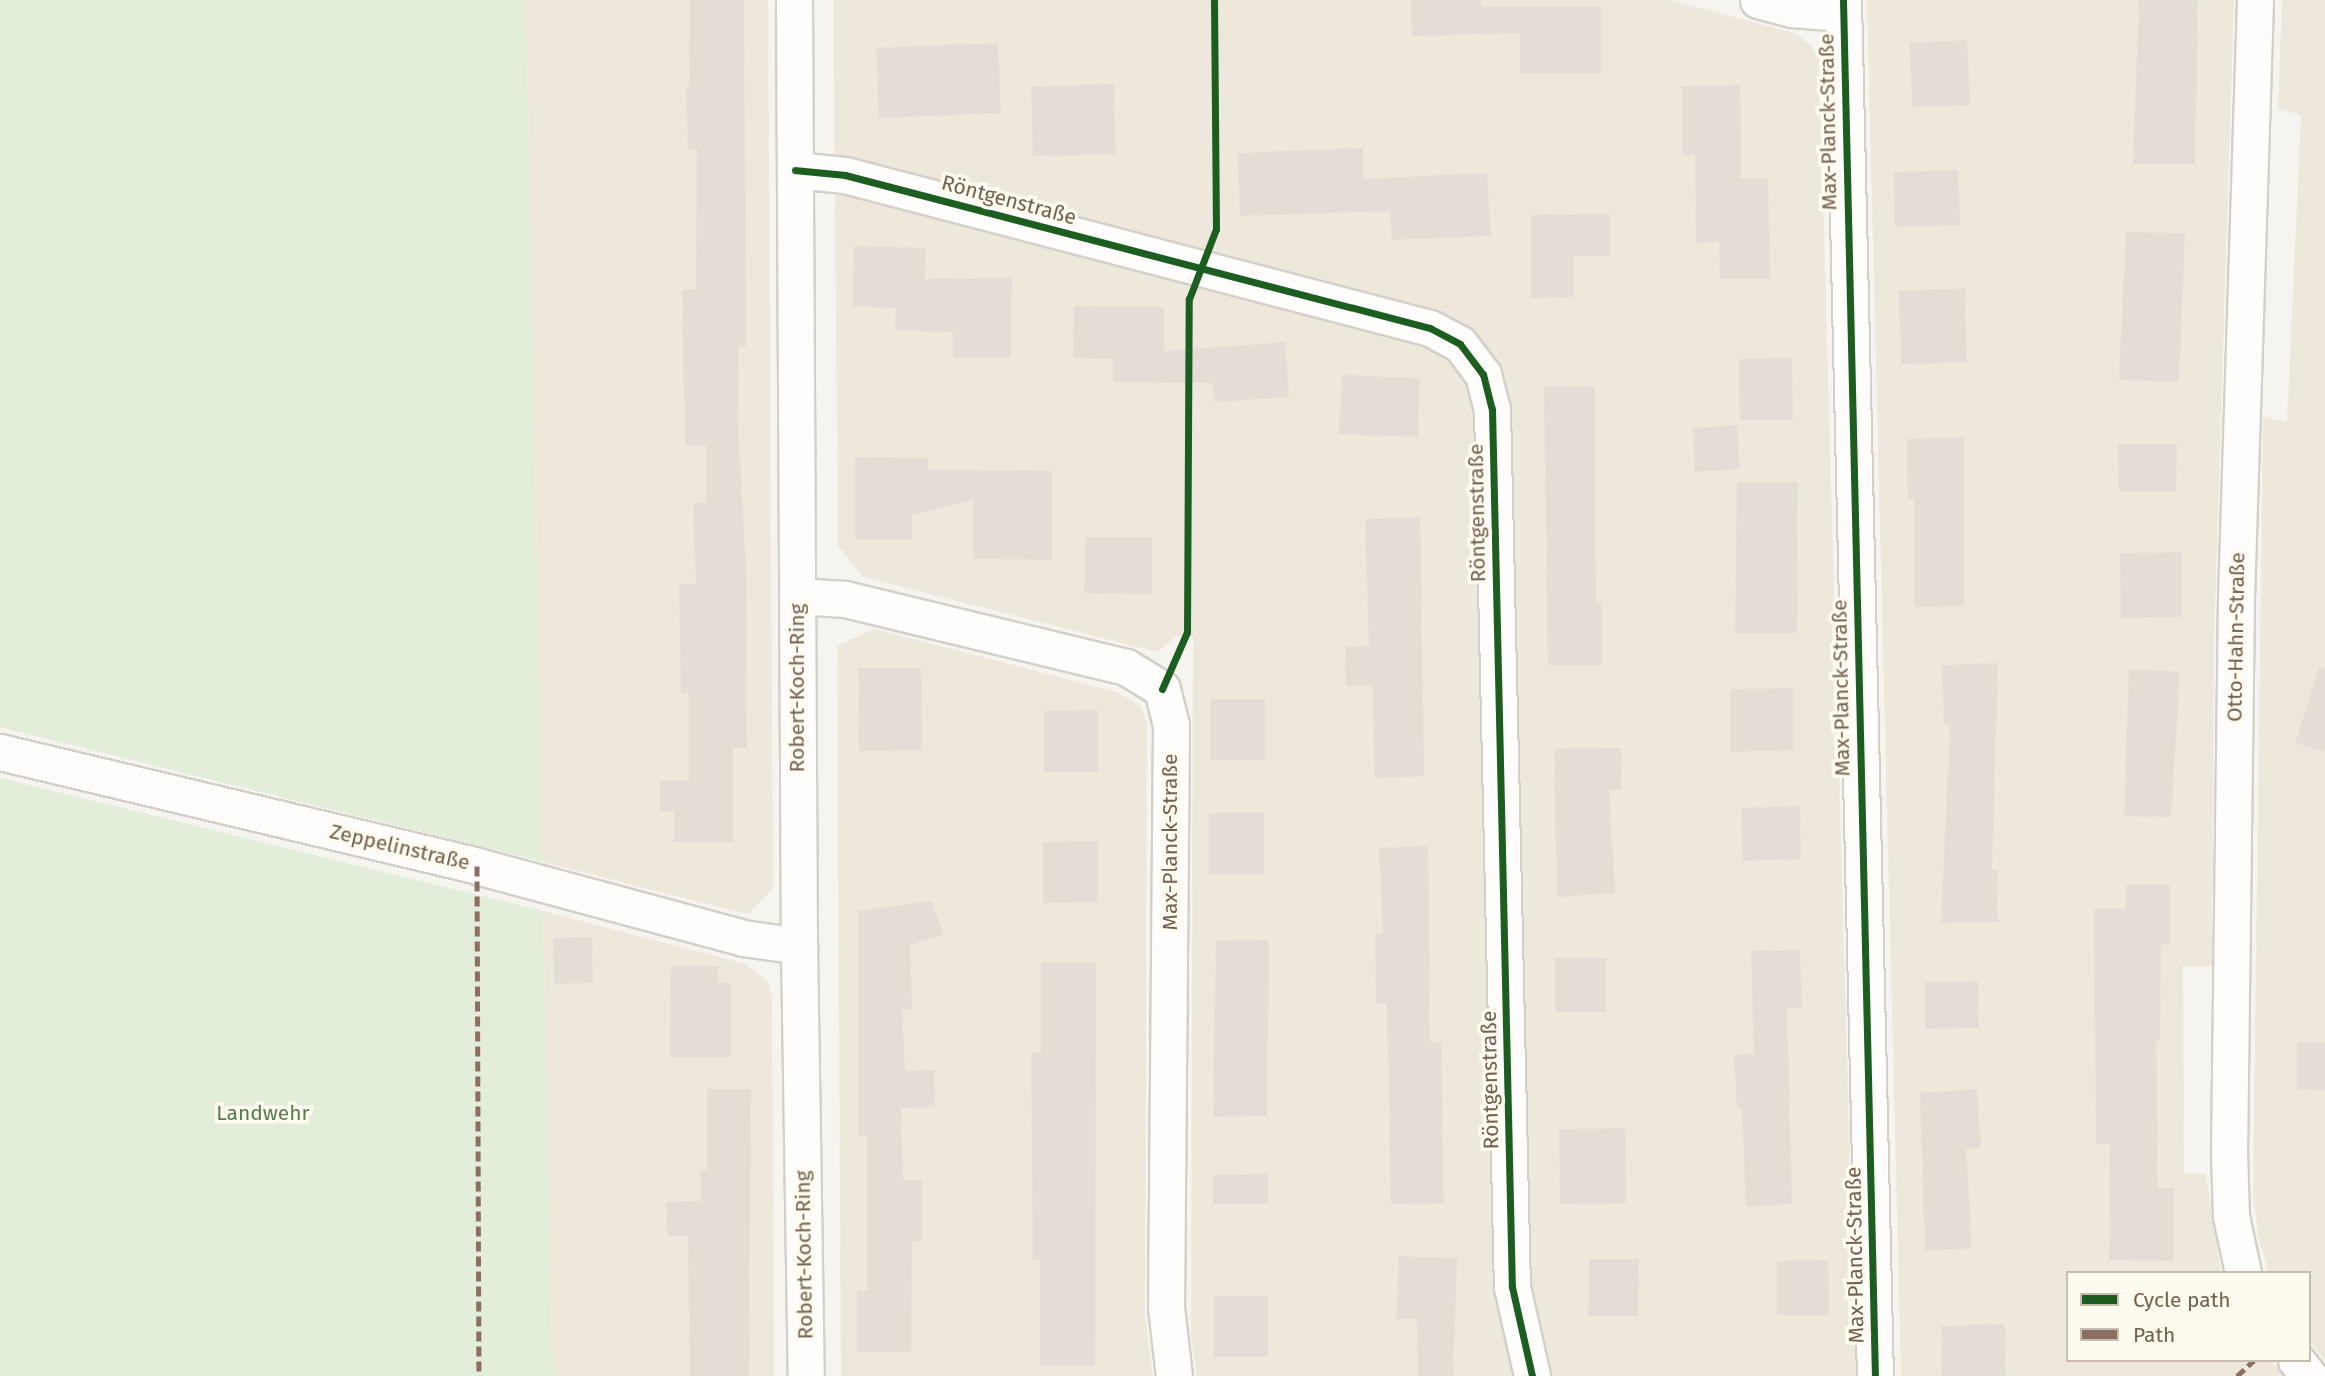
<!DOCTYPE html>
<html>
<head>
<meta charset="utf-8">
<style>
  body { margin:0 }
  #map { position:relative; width:2325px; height:1376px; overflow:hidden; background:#f6f4ee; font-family:"Fira Sans",sans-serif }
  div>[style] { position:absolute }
  .residential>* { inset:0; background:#eee8dc }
  .green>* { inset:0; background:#e2edda }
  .building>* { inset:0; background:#e3ddd5 }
  .roads { filter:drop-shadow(2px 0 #d4d0c9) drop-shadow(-2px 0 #d4d0c9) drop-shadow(0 2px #d4d0c9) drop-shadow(0 -2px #d4d0c9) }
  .minor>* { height:35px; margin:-17.5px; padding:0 17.5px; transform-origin:17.5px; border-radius:17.5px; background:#fefdfc }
  .quiet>* { height:5px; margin-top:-2.5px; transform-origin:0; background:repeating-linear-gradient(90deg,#8d6e63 0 10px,transparent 0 15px) }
  .cycleway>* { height:7px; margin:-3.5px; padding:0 3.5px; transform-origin:3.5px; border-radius:3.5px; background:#1b5e20 }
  span { translate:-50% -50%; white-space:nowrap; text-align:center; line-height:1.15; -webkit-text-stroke:7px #fdfaf0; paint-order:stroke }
  .street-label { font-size:21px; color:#736050 }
  .park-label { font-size:21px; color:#547c4c }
  .legend { position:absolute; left:2066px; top:1271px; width:245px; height:91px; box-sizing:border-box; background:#fdfaf0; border:2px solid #c6bcb0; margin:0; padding:9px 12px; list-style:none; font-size:21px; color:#736050 }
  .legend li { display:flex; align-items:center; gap:14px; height:35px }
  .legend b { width:35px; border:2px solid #c6bcb0 }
</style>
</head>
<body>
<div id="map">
  <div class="residential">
    <i style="clip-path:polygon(526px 0,768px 0,773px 888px,748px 914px,543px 862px)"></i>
    <i style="clip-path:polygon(833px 0,1670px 0,1798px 34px,1819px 54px,1856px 1376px,1197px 1376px,1191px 1337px,1193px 638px,1176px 636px,1158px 652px,863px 577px,838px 546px)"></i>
    <i style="clip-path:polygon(1867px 0,2234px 0,2214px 641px,2212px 966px,2183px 966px,2184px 1173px,2206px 1174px,2221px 1273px,2068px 1273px,2068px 1360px,2270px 1360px,2284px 1376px,1901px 1376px)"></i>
    <i style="clip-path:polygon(2282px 0,2325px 0,2325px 1361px,2309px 1341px,2309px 1273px,2269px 1273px,2258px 1236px,2253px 1194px,2263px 417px,2287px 422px,2301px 115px,2278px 109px)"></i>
    <i style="clip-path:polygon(874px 629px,1117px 692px,1141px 706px,1147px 722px,1145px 1314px,1153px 1376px,841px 1376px,837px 646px)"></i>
    <i style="clip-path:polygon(543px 911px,745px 964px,768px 982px,772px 997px,774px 1376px,557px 1376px,552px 1344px)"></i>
  </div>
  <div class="green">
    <i style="clip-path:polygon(0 0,526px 0,543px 862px,0 727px)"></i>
    <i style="clip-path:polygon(0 778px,543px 911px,552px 1344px,557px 1376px,0 1376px)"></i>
  </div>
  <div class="building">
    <i style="clip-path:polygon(690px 0,744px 0,746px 347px,738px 347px,739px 445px,746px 569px,747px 748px,733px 748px,733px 842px,674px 842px,674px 811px,660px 811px,660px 781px,689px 781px,689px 693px,681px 693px,679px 584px,696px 584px,693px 503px,706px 503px,706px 445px,685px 446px,682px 290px,696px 289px,697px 150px,688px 150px,686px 88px,689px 88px)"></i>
    <i style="clip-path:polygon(1411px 0,1481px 0,1481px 7px,1601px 7px,1601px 73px,1520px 73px,1520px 33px,1412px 36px)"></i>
    <i style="clip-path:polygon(2139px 0,2198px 0,2195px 164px,2133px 164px)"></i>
    <i style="clip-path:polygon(1967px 40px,1970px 105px,1912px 107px,1910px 43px)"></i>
    <i style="clip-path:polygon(998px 43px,1001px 113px,879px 118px,876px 48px)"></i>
    <i style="clip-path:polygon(1114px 84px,1116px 154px,1033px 156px,1031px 87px)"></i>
    <i style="clip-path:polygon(1740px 85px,1741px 179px,1768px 178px,1770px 279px,1720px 279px,1719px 242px,1696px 243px,1695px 155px,1682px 155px,1682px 86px)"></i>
    <i style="clip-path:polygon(1363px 148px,1364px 179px,1487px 173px,1491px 236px,1392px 240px,1390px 211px,1240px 216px,1238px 153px)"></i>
    <i style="clip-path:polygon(1958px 170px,1960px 225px,1895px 227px,1894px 172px)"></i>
    <i style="clip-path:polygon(1610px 214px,1610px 256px,1574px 256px,1574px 297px,1531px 298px,1531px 215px)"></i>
    <i style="clip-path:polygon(2126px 232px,2185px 233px,2179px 382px,2119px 380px)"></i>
    <i style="clip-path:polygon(854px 246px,926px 248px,925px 279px,1012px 278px,1011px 357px,953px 358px,953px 332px,895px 330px,896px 308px,852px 306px)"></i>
    <i style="clip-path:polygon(1965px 288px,1967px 362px,1901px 364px,1899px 291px)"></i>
    <i style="clip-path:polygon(1074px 306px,1164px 307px,1164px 351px,1285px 342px,1289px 397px,1214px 402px,1212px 383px,1113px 382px,1113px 359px,1073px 358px)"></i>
    <i style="clip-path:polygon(1792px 358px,1793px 420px,1740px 420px,1739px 359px)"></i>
    <i style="clip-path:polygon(1342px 375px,1420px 378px,1418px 437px,1339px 434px)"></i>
    <i style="clip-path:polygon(1544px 386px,1595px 386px,1596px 602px,1602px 602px,1602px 665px,1548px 665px)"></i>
    <i style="clip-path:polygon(1737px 425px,1740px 469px,1695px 472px,1693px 428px)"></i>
    <i style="clip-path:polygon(1964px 437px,1964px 606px,1914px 607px,1914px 499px,1908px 499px,1907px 439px)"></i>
    <i style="clip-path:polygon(2118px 444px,2177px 444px,2176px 491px,2119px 491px)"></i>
    <i style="clip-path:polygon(855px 457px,928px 458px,928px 470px,1052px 471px,1052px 560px,973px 559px,973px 500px,912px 515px,912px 539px,855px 539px)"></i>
    <i style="clip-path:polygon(1798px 482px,1797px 633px,1735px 633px,1737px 483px)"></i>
    <i style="clip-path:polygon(1420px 517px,1424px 776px,1375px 778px,1372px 686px,1346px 686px,1345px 647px,1369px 646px,1365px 519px)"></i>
    <i style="clip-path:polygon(1085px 537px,1152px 537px,1152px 594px,1084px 593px)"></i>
    <i style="clip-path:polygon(2182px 552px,2182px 617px,2121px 618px,2120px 553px)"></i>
    <i style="clip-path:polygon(1998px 663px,1992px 870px,1997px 870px,1998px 922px,1941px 923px,1950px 725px,1944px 725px,1942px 665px)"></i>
    <i style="clip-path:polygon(858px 668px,921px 668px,922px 750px,859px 751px)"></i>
    <i style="clip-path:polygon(2319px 668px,2325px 669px,2325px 752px,2295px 743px)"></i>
    <i style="clip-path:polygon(2129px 669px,2180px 672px,2171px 817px,2124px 816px)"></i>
    <i style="clip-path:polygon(1793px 688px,1793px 750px,1730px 752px,1730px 689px)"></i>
    <i style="clip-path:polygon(1210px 699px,1265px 699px,1265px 760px,1210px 760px)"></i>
    <i style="clip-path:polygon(1098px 710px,1098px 772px,1044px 772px,1044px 711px)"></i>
    <i style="clip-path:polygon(1621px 748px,1622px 789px,1609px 790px,1615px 893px,1557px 897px,1554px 749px)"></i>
    <i style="clip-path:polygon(1800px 806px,1801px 859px,1743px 861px,1741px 808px)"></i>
    <i style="clip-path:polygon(1209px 813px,1264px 813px,1264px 874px,1209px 874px)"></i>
    <i style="clip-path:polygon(1098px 841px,1098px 902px,1043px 903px,1043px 842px)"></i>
    <i style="clip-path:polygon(1428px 846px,1430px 1042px,1441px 1042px,1444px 1203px,1391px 1204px,1387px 1003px,1376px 1003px,1375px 934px,1383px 934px,1379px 848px)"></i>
    <i style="clip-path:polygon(2126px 885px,2170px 885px,2170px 944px,2161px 944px,2160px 1041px,2156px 1041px,2158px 1188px,2174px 1188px,2174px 1261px,2109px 1260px,2110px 1144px,2096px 1144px,2094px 909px,2126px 909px)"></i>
    <i style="clip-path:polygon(931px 901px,944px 934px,910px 945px,912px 1009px,902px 1010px,905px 1071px,934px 1070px,935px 1107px,901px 1108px,903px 1180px,922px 1180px,922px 1241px,912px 1241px,911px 1352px,857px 1352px,857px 1291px,867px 1291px,867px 1136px,858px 1136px,858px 911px)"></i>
    <i style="clip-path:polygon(592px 937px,593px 983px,554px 984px,553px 938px)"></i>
    <i style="clip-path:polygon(1269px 940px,1267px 1116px,1213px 1117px,1216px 941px)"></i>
    <i style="clip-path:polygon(1800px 950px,1802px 1008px,1787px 1008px,1792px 1204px,1746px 1207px,1742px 1109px,1737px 1109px,1734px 1055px,1754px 1054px,1751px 951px)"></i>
    <i style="clip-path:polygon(1555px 958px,1606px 958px,1606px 1012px,1555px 1012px)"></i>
    <i style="clip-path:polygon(1041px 962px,1096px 962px,1095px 1366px,1040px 1366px,1040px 1260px,1033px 1260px,1031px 1053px,1041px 1053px)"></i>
    <i style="clip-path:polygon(671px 966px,718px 966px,718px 983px,731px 983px,731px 1057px,670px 1057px)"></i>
    <i style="clip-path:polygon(1978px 981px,1979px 1028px,1925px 1029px,1925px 982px)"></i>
    <i style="clip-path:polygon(2297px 1042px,2325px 1042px,2325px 1090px,2297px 1089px)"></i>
    <i style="clip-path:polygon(707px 1089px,751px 1089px,749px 1376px,690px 1376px,688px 1236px,667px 1236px,666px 1202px,701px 1201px,700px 1170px,707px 1170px)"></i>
    <i style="clip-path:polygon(1977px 1089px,1981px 1148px,1966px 1149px,1972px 1248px,1925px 1251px,1920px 1093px)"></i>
    <i style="clip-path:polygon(1625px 1128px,1626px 1203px,1560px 1204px,1559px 1129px)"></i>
    <i style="clip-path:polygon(1268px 1174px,1268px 1204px,1213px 1204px,1213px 1175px)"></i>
    <i style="clip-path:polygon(1399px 1256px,1457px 1258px,1453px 1376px,1418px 1376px,1417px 1319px,1396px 1319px)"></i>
    <i style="clip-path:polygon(1589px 1259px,1639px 1259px,1638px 1316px,1588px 1316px)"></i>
    <i style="clip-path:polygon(1828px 1260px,1829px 1315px,1777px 1315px,1777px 1261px)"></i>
    <i style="clip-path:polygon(1214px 1296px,1268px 1296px,1268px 1357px,1214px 1357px)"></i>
    <i style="clip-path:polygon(2005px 1324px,2006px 1376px,1942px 1376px,1941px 1326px)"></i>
  </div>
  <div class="roads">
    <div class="minor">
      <i style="left:794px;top:0;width:946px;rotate:89.7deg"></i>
      <i style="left:799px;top:946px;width:430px;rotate:89.1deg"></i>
      <i style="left:1758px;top:0;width:35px;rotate:15deg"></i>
      <i style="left:1792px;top:9px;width:51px;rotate:4.5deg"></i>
      <i style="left:1843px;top:0;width:1376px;rotate:88.67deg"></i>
      <i style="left:795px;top:170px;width:50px;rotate:5.7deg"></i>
      <i style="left:845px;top:175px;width:605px;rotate:14.66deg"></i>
      <i style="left:1430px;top:328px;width:34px;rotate:28deg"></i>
      <i style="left:1460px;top:344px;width:38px;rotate:53deg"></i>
      <i style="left:1483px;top:374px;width:36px;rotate:76deg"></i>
      <i style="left:1492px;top:409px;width:878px;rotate:88.7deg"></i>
      <i style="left:1512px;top:1287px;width:91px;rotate:77.3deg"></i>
      <i style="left:797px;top:596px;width:48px;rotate:3.6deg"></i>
      <i style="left:845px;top:599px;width:289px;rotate:13.6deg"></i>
      <i style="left:1126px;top:667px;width:42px;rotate:31.4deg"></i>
      <i style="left:1162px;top:689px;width:37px;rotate:76deg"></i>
      <i style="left:1171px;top:725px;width:582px;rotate:90.49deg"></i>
      <i style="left:1166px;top:1307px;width:69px;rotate:83.4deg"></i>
      <i style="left:0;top:752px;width:490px;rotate:13.4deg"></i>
      <i style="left:477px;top:866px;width:276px;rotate:15.1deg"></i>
      <i style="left:743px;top:938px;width:57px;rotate:8.1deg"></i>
      <i style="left:2243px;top:1273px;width:58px;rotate:-101.9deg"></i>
      <i style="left:2231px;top:1216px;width:62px;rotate:-91.8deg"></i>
      <i style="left:2229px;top:1154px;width:556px;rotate:-89.28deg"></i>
      <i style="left:2236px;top:598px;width:598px;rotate:-88.18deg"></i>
      <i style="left:2296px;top:1360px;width:21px;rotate:51deg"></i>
    </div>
  </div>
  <div class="quiet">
    <i style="left:477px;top:866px;width:510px;rotate:89.78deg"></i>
    <i style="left:2237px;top:1376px;width:23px;rotate:-43deg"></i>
  </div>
  <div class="cycleway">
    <i style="left:1843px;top:0;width:1376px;rotate:88.67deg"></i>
    <i style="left:795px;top:170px;width:50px;rotate:5.7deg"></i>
    <i style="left:845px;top:175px;width:605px;rotate:14.66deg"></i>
    <i style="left:1430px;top:328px;width:34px;rotate:28deg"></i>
    <i style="left:1460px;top:344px;width:38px;rotate:53deg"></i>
    <i style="left:1483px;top:374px;width:36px;rotate:76deg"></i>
    <i style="left:1492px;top:409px;width:878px;rotate:88.7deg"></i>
    <i style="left:1512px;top:1287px;width:91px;rotate:77.3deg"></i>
    <i style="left:1162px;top:689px;width:62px;rotate:-66.3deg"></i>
    <i style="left:1187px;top:632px;width:333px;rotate:-89.7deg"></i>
    <i style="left:1189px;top:299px;width:75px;rotate:-68.9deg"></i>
    <i style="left:1216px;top:229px;width:229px;rotate:-90.5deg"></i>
  </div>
  <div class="street-label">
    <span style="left:1828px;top:122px;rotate:-91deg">Max-Planck-Straße</span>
    <span style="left:1009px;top:200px;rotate:15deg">Röntgenstraße</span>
    <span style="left:1477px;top:513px;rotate:-91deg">Röntgenstraße</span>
    <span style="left:2236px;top:637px;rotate:-89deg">Otto-Hahn-Straße</span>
    <span style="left:797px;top:688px;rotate:-90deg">Robert-Koch-Ring</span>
    <span style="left:1841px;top:688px;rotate:-91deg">Max-Planck-Straße</span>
    <span style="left:1170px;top:842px;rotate:-90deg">Max-Planck-Straße</span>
    <span style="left:400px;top:847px;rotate:13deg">Zeppelinstraße</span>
    <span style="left:1490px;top:1080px;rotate:-91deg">Röntgenstraße</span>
    <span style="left:804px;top:1255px;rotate:-91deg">Robert-Koch-Ring</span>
    <span style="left:1855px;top:1255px;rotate:-91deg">Max-Planck-Straße</span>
  </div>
  <div class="park-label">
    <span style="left:263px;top:1113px">Landwehr</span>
  </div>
  <ul class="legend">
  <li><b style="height:9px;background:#1b5e20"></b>Cycle path</li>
  <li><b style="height:9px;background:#8d6e63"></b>Path</li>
  </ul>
</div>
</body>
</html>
